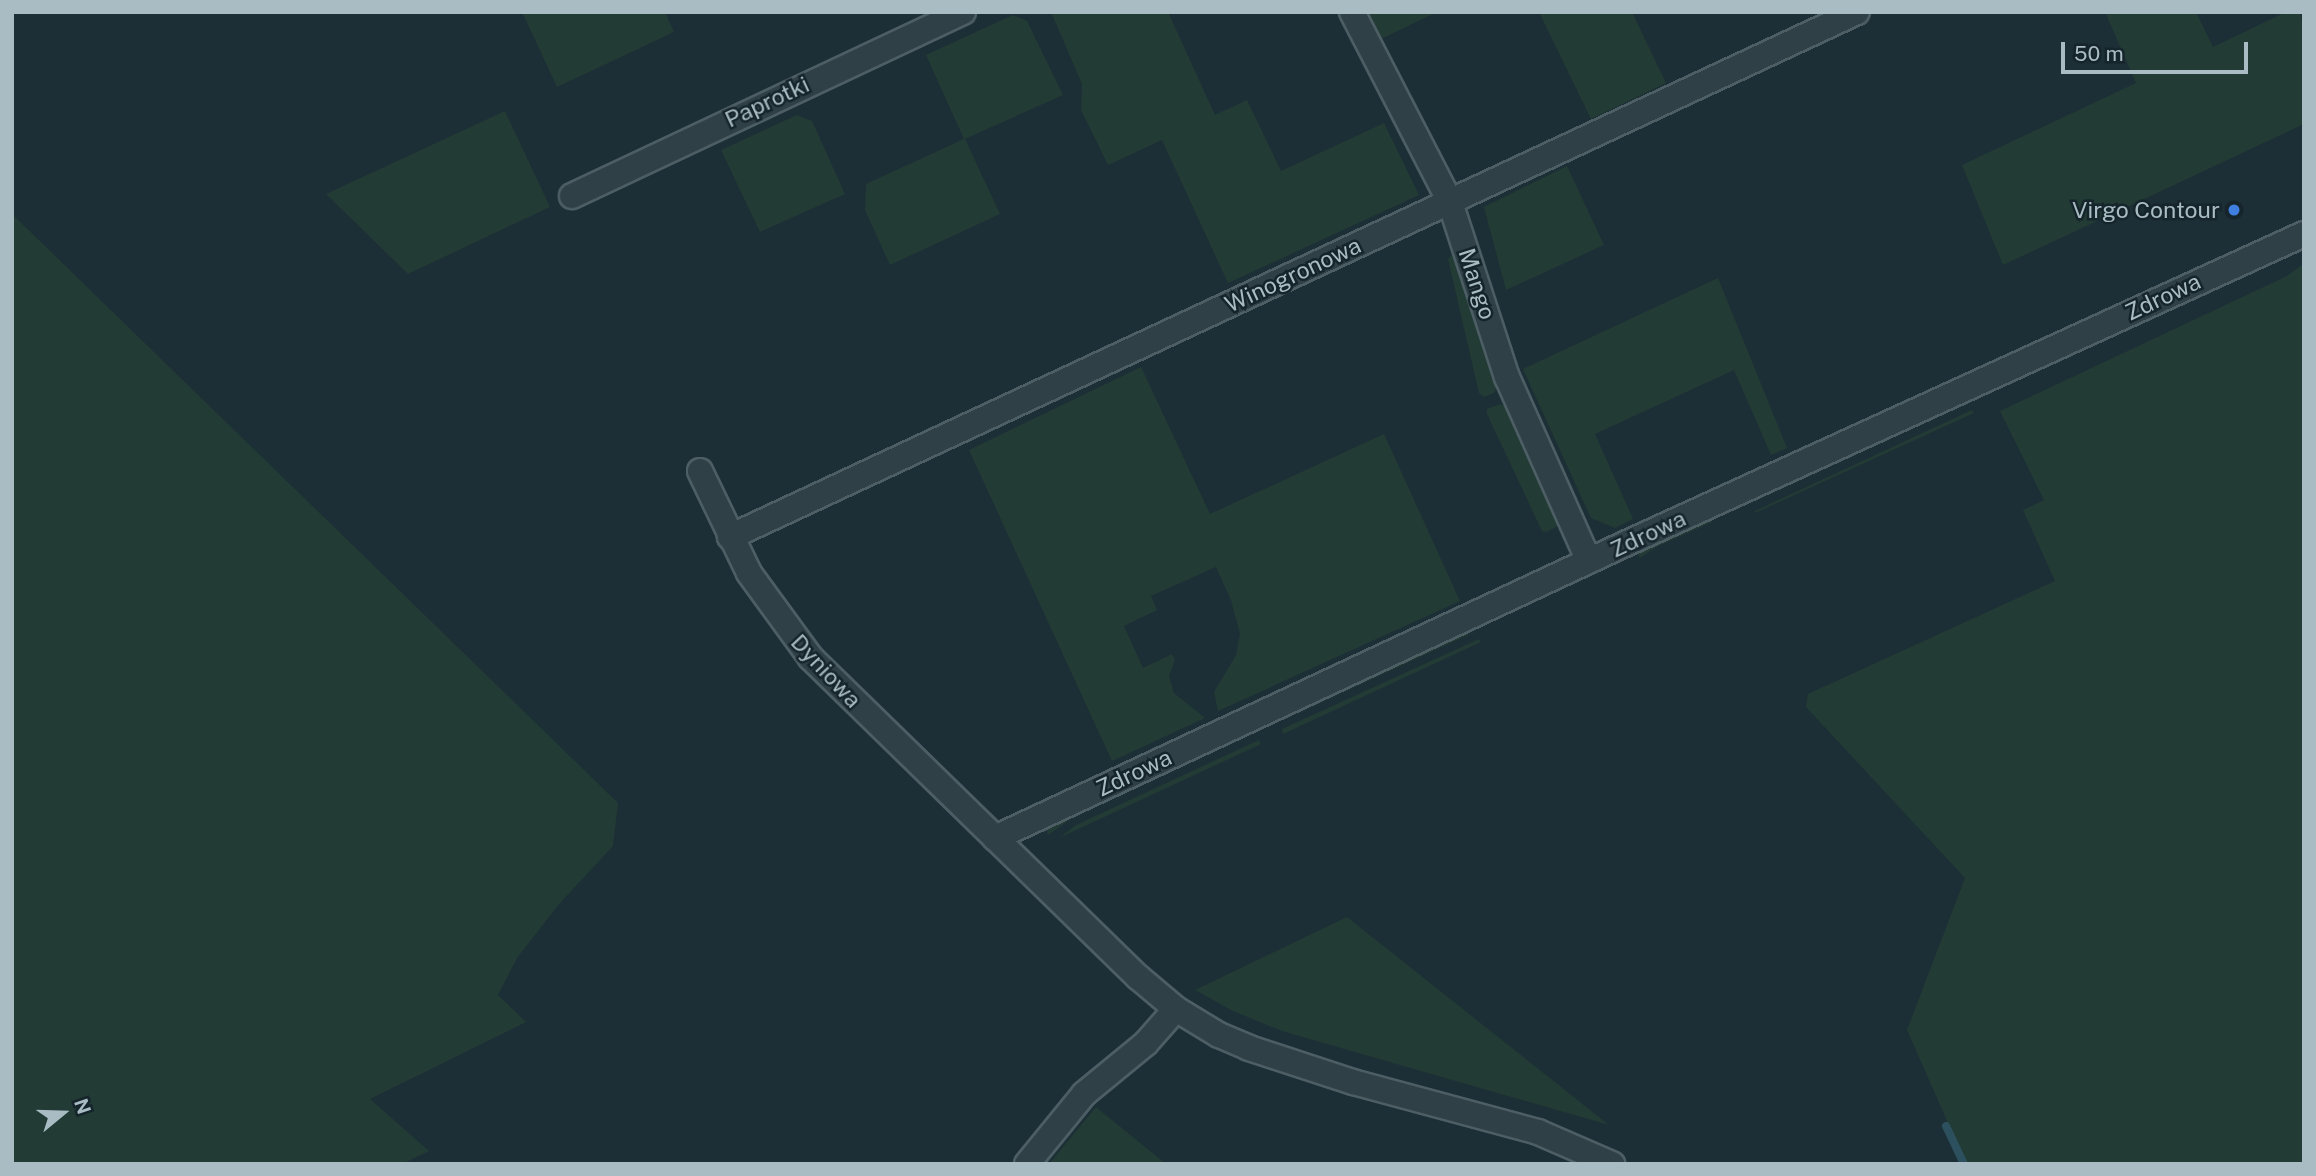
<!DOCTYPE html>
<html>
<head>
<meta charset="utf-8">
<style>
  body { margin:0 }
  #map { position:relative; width:2316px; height:1176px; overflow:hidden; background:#1d2f36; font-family:"Public Sans",sans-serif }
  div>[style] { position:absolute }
  .green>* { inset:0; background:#223b35 }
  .stream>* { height:8px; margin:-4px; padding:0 4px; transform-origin:4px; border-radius:4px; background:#2c505d }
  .roads { filter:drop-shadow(2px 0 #4d5e65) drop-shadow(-2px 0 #4d5e65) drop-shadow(0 2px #4d5e65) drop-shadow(0 -2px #4d5e65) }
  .minor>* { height:24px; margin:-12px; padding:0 12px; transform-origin:12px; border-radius:12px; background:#304047 }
  .dots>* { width:19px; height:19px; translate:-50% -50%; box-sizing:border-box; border:4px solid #16252b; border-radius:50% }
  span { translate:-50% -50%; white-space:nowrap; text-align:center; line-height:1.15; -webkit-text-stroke:5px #16252b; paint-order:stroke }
  .street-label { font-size:23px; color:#a9bcc4 }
  .poi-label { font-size:23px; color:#a9bcc4 }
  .right { translate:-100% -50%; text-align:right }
  .frame { position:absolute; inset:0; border:14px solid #a9bcc4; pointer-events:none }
  .north { position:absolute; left:28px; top:1078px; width:70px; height:70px; -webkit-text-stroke:5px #16252b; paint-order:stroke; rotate:71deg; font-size:19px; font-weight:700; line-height:28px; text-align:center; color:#a9bcc4 }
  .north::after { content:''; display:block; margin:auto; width:24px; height:32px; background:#a9bcc4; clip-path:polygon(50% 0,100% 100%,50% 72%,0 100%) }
  .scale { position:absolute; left:2061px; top:42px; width:187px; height:32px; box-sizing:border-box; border:4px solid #a9bcc4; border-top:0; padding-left:9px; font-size:21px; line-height:24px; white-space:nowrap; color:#a9bcc4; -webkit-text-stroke:5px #16252b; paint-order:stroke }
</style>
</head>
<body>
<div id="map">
  <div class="green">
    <i style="clip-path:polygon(522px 12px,665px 12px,674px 32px,557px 87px)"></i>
    <i style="clip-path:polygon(1051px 12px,1168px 12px,1215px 115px,1247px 100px,1281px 171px,1384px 123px,1419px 195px,1228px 283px,1162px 140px,1108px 165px,1081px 110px,1082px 84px)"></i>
    <i style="clip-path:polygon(1367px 12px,1437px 12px,1375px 42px)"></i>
    <i style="clip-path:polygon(1539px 12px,1632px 12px,1666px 83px,1591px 119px)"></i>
    <i style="clip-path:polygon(2105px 12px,2196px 12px,2213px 47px,2286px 12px,2300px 12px,2304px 30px,2304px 124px,2003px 265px,1962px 165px,2136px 83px)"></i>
    <i style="clip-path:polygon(1013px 15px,1027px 21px,1063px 95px,965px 139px,1000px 214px,890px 265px,865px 210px,866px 184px,964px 139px,926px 55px)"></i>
    <i style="clip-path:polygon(505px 111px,550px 207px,408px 274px,326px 194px)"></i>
    <i style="clip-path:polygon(797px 115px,812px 121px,845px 194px,760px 232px,721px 150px)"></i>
    <i style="clip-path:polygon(1567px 166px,1604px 245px,1506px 290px,1484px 207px)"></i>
    <i style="clip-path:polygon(12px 214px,618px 803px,613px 846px,559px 904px,517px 958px,498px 995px,526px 1022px,370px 1099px,429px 1151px,402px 1164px,12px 1164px)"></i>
    <i style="clip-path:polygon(1454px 252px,1497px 387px,1494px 393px,1484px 397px,1479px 393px,1448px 259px)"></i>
    <i style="clip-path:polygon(2304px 263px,2304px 1164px,1966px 1164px,1907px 1030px,1965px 878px,1806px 707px,1808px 694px,2055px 581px,2023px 510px,2044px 500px,2000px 411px,2287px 276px)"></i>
    <i style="clip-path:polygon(1718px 278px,1787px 448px,1771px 455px,1734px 370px,1595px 434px,1633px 519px,1615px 528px,1591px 518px,1523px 369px)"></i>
    <i style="clip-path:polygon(1141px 367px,1210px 514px,1384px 434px,1460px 601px,1218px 711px,1214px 692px,1236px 655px,1240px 634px,1231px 600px,1216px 567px,1151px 596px,1157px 610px,1124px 626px,1143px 668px,1172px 654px,1175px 660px,1169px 676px,1174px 693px,1205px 718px,1112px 761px,969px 450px)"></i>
    <i style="clip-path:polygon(1500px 404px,1505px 406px,1560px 525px,1546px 532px,1542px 531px,1487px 414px,1487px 409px)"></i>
    <i style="clip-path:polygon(1959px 404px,1964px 405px,1720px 517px,1718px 514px)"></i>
    <i style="clip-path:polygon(1972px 410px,1974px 413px,1755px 513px,1755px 511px)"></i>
    <i style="clip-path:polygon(1710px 518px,1712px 522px,1656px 547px,1640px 558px,1637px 552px)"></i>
    <i style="clip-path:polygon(1459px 634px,1470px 634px,1283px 720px,1287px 715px)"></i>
    <i style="clip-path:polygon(1479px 639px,1481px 642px,1283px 734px,1282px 729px)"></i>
    <i style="clip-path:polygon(1243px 735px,1249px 735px,1072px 818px,1048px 835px,1045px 827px)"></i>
    <i style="clip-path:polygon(1259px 740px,1261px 744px,1059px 838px,1076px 825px)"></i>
    <i style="clip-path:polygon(1347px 917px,1609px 1125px,1282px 1031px,1233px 1011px,1195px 990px)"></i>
    <i style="clip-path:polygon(1096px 1107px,1166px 1164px,1049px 1164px)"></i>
  </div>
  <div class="stream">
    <i style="left:1946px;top:1126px;width:42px;rotate:64.7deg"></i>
  </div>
  <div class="roads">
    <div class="minor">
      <i style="left:1352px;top:12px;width:214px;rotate:62.7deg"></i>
      <i style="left:1450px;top:202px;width:184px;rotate:72deg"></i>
      <i style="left:1507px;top:377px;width:201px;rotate:66deg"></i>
      <i style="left:572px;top:196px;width:432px;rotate:-25.2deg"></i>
      <i style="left:700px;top:471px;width:113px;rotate:64.3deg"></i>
      <i style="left:749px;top:573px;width:105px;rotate:53.9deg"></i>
      <i style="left:811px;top:658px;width:457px;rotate:44.3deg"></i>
      <i style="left:1138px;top:977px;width:50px;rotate:40.1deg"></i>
      <i style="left:1176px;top:1009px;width:50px;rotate:31.2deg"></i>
      <i style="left:1219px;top:1035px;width:33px;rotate:23deg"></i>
      <i style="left:1249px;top:1048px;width:109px;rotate:18.1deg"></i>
      <i style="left:1353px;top:1082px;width:192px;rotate:15.1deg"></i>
      <i style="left:1538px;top:1132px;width:81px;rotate:23.4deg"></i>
      <i style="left:730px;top:537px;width:1243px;rotate:-24.98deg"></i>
      <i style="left:995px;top:838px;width:695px;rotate:-25.02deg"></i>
      <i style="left:1625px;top:544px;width:746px;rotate:-24.54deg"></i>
      <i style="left:1027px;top:1164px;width:90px;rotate:-50.8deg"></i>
      <i style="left:1084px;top:1094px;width:80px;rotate:-39.4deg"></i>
      <i style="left:1146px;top:1043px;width:45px;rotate:-48.6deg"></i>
    </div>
  </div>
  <div class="dots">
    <i style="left:2234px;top:210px;background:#3f7fe0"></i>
  </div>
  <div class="street-label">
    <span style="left:767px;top:102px;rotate:-25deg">Paprotki</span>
    <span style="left:1293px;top:275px;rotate:-25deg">Winogronowa</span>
    <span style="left:1477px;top:284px;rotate:72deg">Mango</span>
    <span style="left:2163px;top:297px;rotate:-25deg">Zdrowa</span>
    <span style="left:1648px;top:534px;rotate:-25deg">Zdrowa</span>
    <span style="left:826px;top:671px;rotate:47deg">Dyniowa</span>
    <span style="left:1134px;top:773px;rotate:-25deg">Zdrowa</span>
  </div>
  <div class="poi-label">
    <span class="right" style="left:2220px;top:210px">Virgo Contour</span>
  </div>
  <div class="frame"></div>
  <div class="north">N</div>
  <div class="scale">50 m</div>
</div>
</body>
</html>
